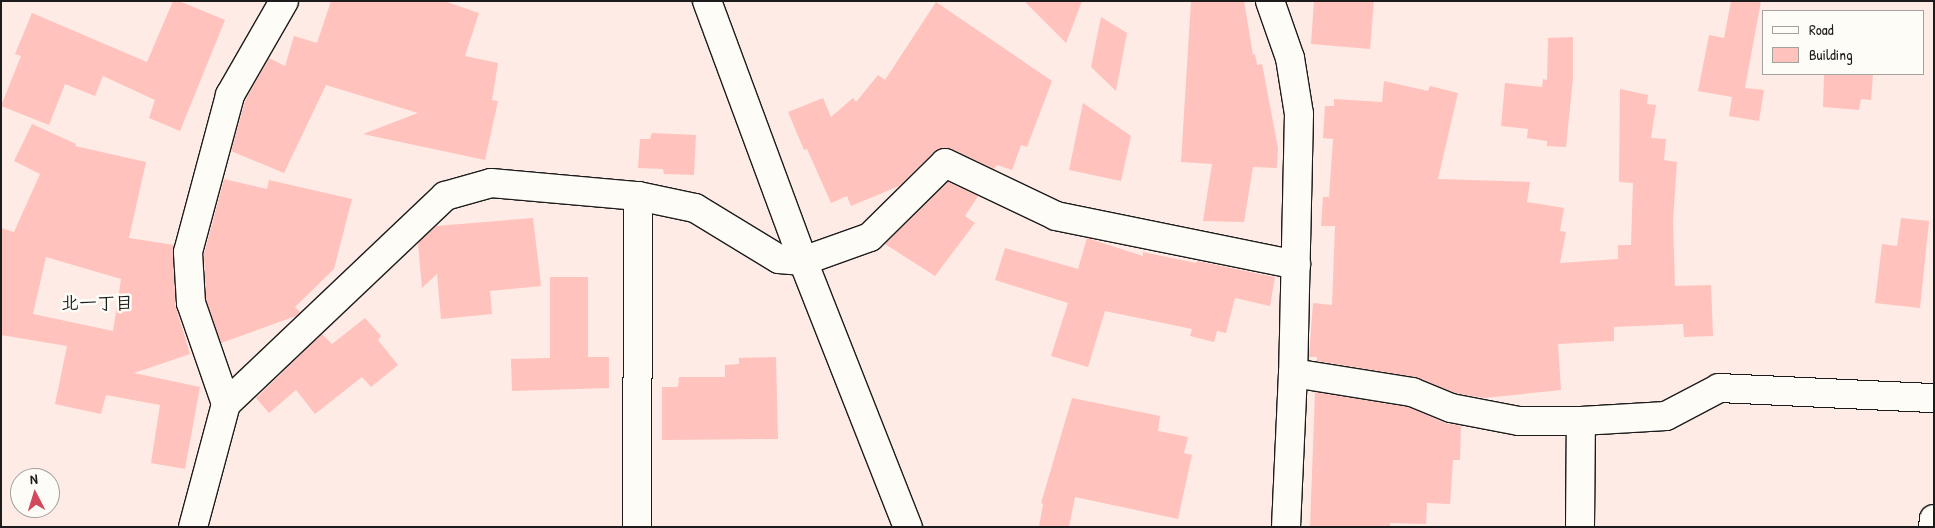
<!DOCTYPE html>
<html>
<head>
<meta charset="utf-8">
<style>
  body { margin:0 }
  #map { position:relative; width:1935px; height:528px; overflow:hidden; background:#feebe5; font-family:"Patrick Hand","Klee One",sans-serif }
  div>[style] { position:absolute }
  .building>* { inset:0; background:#ffc2bc }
  .roads { filter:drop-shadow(1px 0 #1c1c1c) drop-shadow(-1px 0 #1c1c1c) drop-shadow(0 1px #1c1c1c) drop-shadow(0 -1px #1c1c1c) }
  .street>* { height:28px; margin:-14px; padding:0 14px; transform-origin:14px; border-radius:14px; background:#fdfcf7 }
  .secondary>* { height:28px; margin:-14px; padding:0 14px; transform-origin:14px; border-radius:14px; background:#fdfcf7 }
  span { translate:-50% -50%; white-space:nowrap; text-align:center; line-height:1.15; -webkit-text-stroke:5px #fdfcf7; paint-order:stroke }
  .neighbourhood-label { font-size:18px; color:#1c1c1c; font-weight:700 }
  .frame { position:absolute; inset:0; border:2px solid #1c1c1c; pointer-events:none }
  .legend { position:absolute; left:1762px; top:10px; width:162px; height:65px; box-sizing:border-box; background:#fdfcf7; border:1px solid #a3a29f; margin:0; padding:6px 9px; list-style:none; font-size:15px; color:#1c1c1c }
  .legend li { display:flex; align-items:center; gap:10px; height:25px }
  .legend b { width:25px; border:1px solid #a3a29f }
  .north { position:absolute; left:10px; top:468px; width:50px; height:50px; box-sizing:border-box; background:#fdfcf7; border:1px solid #a3a29f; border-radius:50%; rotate:355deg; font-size:14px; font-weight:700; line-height:20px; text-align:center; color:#1c1c1c }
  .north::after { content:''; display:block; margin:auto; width:18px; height:22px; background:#d1495b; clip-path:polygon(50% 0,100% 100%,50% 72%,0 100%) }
</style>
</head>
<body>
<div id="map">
  <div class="building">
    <i style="clip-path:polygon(173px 1px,179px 1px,225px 20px,180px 131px,149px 118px,155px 100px,103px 76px,95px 96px,65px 84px,49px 125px,1px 106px,21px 56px,15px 54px,32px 13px,147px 62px)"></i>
    <i style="clip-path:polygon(331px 1px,444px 1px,479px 13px,465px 56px,498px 63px,492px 100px,498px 101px,485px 160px,363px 134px,418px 113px,326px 85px,284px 173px,231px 151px,245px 101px,269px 58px,285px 66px,294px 36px,317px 43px)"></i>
    <i style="clip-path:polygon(1024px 1px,1082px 1px,1066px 43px)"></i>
    <i style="clip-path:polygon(1191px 1px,1244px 1px,1253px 55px,1255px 54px,1257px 65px,1262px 64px,1278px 148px,1277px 168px,1253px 167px,1244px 222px,1203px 221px,1212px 164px,1181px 162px)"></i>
    <i style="clip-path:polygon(1314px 1px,1374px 1px,1370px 49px,1311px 44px)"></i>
    <i style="clip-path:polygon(1731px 1px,1761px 1px,1745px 88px,1764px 90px,1759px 121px,1729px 116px,1732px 97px,1698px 91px,1709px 35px,1724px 38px)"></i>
    <i style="clip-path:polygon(936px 2px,1052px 81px,1027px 147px,1021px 145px,1012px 170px,997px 165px,994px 169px,952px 149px,942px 148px,934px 152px,899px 186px,851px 206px,847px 196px,831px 203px,807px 149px,804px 150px,788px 112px,823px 98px,831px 117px,853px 98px,856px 102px,878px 75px,885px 80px)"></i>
    <i style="clip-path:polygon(1101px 17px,1127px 33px,1116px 91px,1091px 67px)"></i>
    <i style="clip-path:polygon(1573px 37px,1573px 78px,1566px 147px,1547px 146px,1547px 141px,1527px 138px,1528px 129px,1501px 126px,1505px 83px,1542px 87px,1543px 79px,1547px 80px,1548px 38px)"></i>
    <i style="clip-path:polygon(1824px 74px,1873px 74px,1871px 100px,1861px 99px,1859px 110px,1823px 107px)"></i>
    <i style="clip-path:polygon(1384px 81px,1428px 91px,1430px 86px,1458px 93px,1438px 179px,1530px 182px,1527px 202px,1564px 208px,1560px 231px,1566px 232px,1560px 263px,1618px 259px,1618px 245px,1631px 245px,1633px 183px,1619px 182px,1620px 89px,1648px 95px,1647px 104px,1656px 105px,1651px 138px,1666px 139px,1664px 160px,1677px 162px,1673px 221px,1675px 286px,1711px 285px,1713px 336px,1684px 337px,1683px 324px,1614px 327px,1614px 341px,1558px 344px,1561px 390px,1484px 398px,1455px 393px,1415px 377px,1317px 361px,1317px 357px,1309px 357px,1313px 303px,1332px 305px,1335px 226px,1321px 226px,1323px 197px,1329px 197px,1333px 139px,1323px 138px,1325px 106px,1334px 106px,1334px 99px,1382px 102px)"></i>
    <i style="clip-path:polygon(1083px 103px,1131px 136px,1121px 181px,1069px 170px)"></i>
    <i style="clip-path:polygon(evenodd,32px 124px,76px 144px,75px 146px,146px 162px,129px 238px,174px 245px,175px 304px,190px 354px,134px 373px,200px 387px,185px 469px,151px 463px,160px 405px,106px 395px,101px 414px,55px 404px,67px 346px,1px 335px,1px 228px,14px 232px,40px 174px,14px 161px,32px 124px,46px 257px,121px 279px,113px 331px,33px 314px,46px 257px)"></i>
    <i style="clip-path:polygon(652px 133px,696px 135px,694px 175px,664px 174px,663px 169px,638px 168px,640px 139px,650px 139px)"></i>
    <i style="clip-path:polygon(224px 179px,267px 189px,269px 180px,352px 199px,334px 269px,295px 307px,300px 312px,296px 316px,221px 343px,206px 300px,204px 254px)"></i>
    <i style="clip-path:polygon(948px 182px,978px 196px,965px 216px,975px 223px,935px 276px,885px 244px)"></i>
    <i style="clip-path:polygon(533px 218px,541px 286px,490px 291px,492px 314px,441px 319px,437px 274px,422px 288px,418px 243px,436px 226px)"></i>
    <i style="clip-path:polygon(1901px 218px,1929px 221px,1920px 308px,1875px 303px,1882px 244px,1897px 246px)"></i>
    <i style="clip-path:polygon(1087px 238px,1143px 256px,1143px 252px,1196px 263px,1197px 261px,1275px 277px,1270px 306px,1235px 298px,1226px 333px,1217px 331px,1214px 342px,1190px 336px,1192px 329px,1105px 311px,1088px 367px,1051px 356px,1068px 303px,995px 280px,1005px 248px,1078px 269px)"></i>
    <i style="clip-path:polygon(550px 277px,588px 277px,588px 357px,609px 357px,609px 388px,512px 391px,511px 359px,550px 358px)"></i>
    <i style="clip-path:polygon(365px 318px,381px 336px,378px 340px,398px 365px,371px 387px,362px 377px,315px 414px,296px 390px,269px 413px,256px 398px,322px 334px,332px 344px)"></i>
    <i style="clip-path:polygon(776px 357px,778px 439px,662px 440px,662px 387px,678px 387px,679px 377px,725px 377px,725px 365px,739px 364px,739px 358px)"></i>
    <i style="clip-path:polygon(1315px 392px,1408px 407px,1445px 423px,1461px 426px,1460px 460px,1453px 460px,1450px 504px,1427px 503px,1426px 524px,1390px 523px,1390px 527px,1310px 527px)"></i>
    <i style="clip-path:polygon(1072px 398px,1160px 416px,1158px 431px,1188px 437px,1184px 453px,1192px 455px,1178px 519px,1075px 497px,1069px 527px,1039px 527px,1043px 504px,1041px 503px)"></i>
  </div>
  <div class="roads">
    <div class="street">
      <i style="left:1270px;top:1px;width:60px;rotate:70.7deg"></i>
      <i style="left:1290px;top:58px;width:57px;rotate:80.9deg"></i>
      <i style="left:1299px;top:114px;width:259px;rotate:91.3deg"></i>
      <i style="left:1293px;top:373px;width:154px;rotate:92.6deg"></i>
      <i style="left:1293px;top:373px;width:121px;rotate:9.1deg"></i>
      <i style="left:1412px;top:392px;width:42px;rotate:22.3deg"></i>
      <i style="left:1451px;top:408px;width:69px;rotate:10.8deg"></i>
      <i style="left:1519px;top:421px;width:62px"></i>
      <i style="left:226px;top:404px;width:302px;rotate:-43.5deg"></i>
      <i style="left:445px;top:196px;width:48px;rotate:-15.8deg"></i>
      <i style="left:491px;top:183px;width:148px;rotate:5.1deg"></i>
      <i style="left:638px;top:196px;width:58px;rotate:11.9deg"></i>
      <i style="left:695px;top:208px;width:98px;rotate:31.3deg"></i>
      <i style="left:779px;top:259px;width:24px;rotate:5deg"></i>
      <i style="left:803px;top:261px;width:71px;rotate:-19.7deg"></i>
      <i style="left:870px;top:237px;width:105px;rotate:-44.6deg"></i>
      <i style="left:945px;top:163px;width:123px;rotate:25.5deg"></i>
      <i style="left:1056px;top:216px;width:245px;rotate:11.5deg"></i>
      <i style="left:193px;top:527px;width:127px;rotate:-75deg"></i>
      <i style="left:226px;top:404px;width:107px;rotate:-109.1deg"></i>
      <i style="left:191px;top:303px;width:51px;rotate:-93.4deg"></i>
      <i style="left:188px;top:252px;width:163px;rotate:-75deg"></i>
      <i style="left:230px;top:95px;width:108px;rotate:-60.1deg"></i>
      <i style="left:637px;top:527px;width:331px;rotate:-89.8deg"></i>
      <i style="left:1580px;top:527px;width:106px;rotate:-89.5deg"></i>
      <i style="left:1581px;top:421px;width:85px;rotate:-3.4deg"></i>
      <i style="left:1666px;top:416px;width:60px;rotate:-27.8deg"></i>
      <i style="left:1719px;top:388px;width:215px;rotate:2.7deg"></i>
      <i style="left:1933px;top:527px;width:8px;rotate:-83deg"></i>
    </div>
    <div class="secondary">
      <i style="left:707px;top:1px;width:277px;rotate:69.7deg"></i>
      <i style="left:803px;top:261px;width:286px;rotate:68.5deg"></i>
    </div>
  </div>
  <div class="neighbourhood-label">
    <span style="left:97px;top:303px">北一丁目</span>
  </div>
  <div class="frame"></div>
  <ul class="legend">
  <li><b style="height:6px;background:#fdfcf7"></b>Road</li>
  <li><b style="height:14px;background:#ffc2bc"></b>Building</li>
  </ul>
  <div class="north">N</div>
</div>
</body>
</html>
